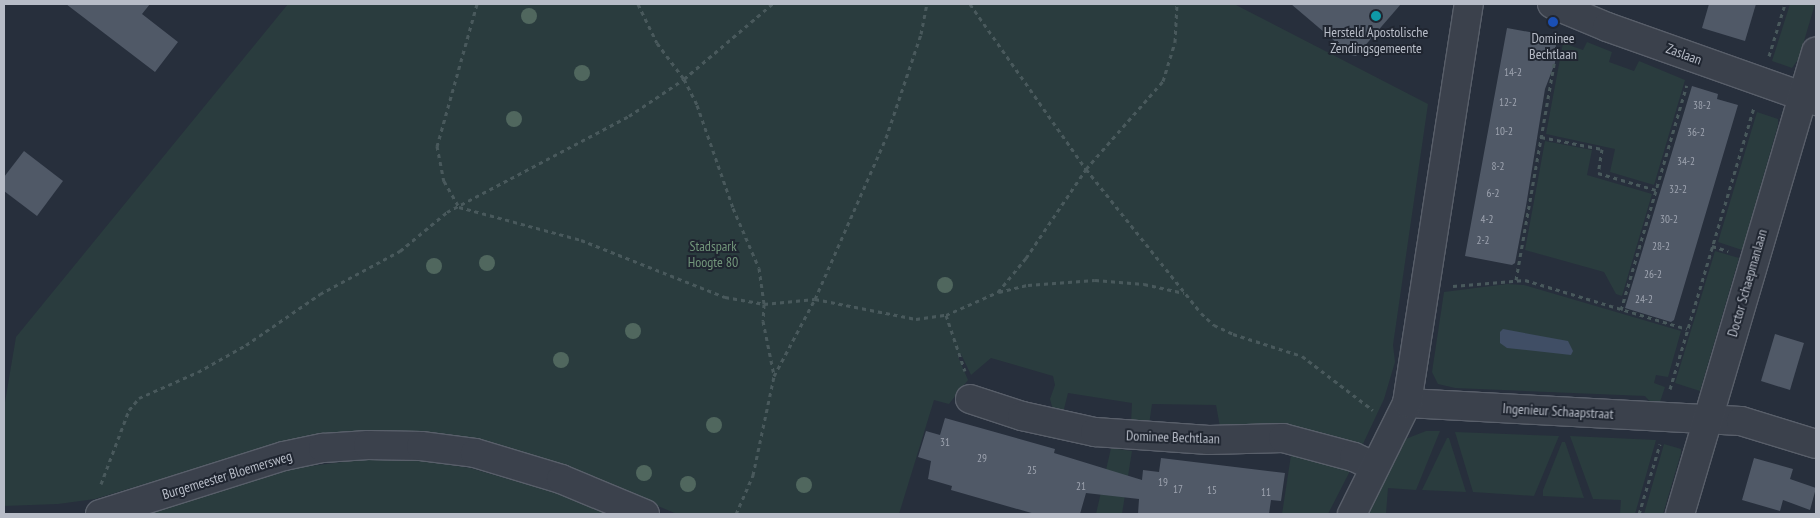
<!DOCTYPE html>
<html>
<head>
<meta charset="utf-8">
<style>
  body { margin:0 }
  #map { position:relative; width:1820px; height:518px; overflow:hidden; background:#272f3c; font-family:"PT Sans Narrow",sans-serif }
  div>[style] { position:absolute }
  .green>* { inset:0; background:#2a3c3e }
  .water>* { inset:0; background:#404e65 }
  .building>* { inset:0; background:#505967 }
  .path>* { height:3px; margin-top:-1.5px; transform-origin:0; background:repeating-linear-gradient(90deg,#49595c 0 4px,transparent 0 8px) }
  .roads { filter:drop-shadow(1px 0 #595f6a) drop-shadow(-1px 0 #595f6a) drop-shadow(0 1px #595f6a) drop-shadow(0 -1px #595f6a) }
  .minor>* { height:28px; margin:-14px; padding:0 14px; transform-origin:14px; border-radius:14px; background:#3b414c }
  .trees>* { width:16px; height:16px; margin:-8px; border-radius:50%; background:#50675e }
  .dots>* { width:14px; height:14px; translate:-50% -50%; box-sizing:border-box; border:2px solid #202631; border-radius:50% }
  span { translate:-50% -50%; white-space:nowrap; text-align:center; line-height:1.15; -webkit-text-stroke:4px #202631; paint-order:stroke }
  .number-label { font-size:11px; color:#9da3af }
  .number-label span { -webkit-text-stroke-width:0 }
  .poi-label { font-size:14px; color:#b7bcc7 }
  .street-label { font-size:14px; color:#b7bcc7 }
  .park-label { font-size:14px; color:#71957a }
  .frame { position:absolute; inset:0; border:5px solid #b7bcc7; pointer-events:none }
</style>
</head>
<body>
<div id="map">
  <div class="green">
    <i style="clip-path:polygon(288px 4px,1234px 4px,1428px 104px,1393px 345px,1395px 362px,1384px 399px,1362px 446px,1265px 425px,1220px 427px,1216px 405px,1152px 404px,1149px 425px,1131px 423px,1132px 403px,1068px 393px,1063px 413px,1053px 410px,1050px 399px,1055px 385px,1053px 376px,991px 358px,971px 375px,961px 354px,957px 354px,968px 380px,949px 404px,934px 400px,899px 514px,677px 514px,565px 467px,479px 440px,422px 433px,367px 430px,283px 442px,95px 499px,58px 504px,4px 506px,4px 408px,16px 337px)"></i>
    <i style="clip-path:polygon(1790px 4px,1815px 4px,1799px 58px,1792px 68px,1772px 61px)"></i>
    <i style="clip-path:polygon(1587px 42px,1612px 52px,1609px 62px,1634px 71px,1639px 61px,1685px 80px,1654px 185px,1610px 172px,1615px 149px,1546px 134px,1563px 43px,1583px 50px)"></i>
    <i style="clip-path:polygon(1757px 112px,1778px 119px,1778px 125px,1742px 250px,1718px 242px)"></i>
    <i style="clip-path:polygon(1545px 141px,1592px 150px,1587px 175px,1652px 194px,1622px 296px,1616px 294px,1604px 272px,1525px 250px)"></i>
    <i style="clip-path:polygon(1715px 251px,1739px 258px,1700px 391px,1675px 383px)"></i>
    <i style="clip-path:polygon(1507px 284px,1524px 285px,1681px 331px,1668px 377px,1656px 375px,1654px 383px,1665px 387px,1659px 405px,1653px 405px,1645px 396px,1455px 388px,1438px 384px,1432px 372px,1444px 292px)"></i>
    <i style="clip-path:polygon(1426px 431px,1440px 431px,1416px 490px,1388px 488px,1386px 514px,1366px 514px,1403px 440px)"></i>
    <i style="clip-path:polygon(1455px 432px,1559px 436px,1534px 496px,1473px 492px)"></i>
    <i style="clip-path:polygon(1570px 436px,1656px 440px,1635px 514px,1620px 514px,1621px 500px,1593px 499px)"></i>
    <i style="clip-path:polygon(1447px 438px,1449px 438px,1466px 492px,1422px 490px)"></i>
    <i style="clip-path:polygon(1562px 442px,1565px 442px,1584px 498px,1543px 496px,1543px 490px)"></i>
    <i style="clip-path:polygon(1664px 444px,1681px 449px,1681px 453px,1663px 514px,1644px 514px)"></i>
    <i style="clip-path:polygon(1111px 448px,1132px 451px,1122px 514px,1096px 514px)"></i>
    <i style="clip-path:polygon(1291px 455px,1350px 471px,1328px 514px,1282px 514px)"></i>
    <i style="clip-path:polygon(367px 459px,418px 460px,470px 468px,554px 492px,610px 514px,147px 514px,286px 469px)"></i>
  </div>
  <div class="water">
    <i style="clip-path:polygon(1503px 329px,1568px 341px,1573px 351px,1571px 355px,1507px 348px,1500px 343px,1500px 332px)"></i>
  </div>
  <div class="building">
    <i style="clip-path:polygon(66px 4px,150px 4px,142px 14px,178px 42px,155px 72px)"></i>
    <i style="clip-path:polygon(1291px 4px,1401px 4px,1356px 56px,1351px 55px)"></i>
    <i style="clip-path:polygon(1709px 4px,1756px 4px,1745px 41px,1702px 28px)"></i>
    <i style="clip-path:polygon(1507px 28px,1535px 33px,1533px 38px,1556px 42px,1555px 63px,1545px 89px,1526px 206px,1515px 263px,1512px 265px,1465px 256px)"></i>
    <i style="clip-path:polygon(1692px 86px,1718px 94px,1717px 99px,1738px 105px,1674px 320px,1671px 322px,1625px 308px)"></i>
    <i style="clip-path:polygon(24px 151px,63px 181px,37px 216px,4px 191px,4px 177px)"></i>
    <i style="clip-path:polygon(1775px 334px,1804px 343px,1790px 390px,1761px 381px)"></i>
    <i style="clip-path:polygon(945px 418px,1055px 449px,1054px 453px,1142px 480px,1143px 470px,1159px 472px,1161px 458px,1285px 473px,1281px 501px,1271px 500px,1269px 514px,1138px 514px,1139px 499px,1086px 493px,1080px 514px,1035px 514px,951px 490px,952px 486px,928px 479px,931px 461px,918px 457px,926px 431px,940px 435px)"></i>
    <i style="clip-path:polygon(1754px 458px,1793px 469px,1790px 479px,1816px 488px,1810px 510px,1783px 500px,1780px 511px,1742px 500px)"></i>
  </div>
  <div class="path">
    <i style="left:477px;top:4px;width:148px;rotate:105.7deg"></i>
    <i style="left:437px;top:146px;width:36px;rotate:79deg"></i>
    <i style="left:444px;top:181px;width:30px;rotate:60deg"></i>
    <i style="left:459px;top:207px;width:126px;rotate:15.1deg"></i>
    <i style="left:581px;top:240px;width:155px;rotate:21.6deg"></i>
    <i style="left:725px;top:297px;width:40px;rotate:10deg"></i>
    <i style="left:764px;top:304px;width:51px;rotate:-5.6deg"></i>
    <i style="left:815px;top:299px;width:103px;rotate:11.2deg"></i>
    <i style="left:916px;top:319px;width:30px;rotate:-8deg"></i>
    <i style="left:946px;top:315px;width:57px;rotate:-23.9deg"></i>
    <i style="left:998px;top:292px;width:44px;rotate:-50.5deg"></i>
    <i style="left:1026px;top:258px;width:107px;rotate:-56deg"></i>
    <i style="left:1086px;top:169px;width:117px;rotate:-48.8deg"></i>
    <i style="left:1163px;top:81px;width:41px;rotate:-72.9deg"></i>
    <i style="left:1175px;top:42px;width:38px;rotate:-87deg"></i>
    <i style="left:638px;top:4px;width:43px;rotate:64deg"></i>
    <i style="left:657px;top:43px;width:45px;rotate:53.1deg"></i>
    <i style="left:684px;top:79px;width:29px;rotate:63deg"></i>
    <i style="left:697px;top:105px;width:109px;rotate:70.7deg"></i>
    <i style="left:733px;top:208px;width:65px;rotate:66.6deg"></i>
    <i style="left:759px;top:268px;width:36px;rotate:82deg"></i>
    <i style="left:764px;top:304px;width:17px;rotate:93deg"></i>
    <i style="left:763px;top:321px;width:55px;rotate:78.5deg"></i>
    <i style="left:970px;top:4px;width:202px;rotate:54.9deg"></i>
    <i style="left:1086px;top:169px;width:184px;rotate:51.4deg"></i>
    <i style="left:1201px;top:313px;width:18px;rotate:43deg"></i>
    <i style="left:1214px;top:325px;width:21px;rotate:25deg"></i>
    <i style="left:1233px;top:334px;width:72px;rotate:17.7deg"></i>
    <i style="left:1302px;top:356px;width:89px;rotate:37.3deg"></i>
    <i style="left:1769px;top:56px;width:54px;rotate:-72.9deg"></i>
    <i style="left:1541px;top:137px;width:62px;rotate:11.1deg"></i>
    <i style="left:1602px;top:149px;width:24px;rotate:99deg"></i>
    <i style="left:1598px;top:173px;width:60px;rotate:16.3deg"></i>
    <i style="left:1712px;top:246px;width:17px;rotate:17deg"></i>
    <i style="left:1516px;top:280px;width:247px;rotate:-80deg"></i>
    <i style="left:1453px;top:286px;width:72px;rotate:-4.8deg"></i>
    <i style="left:1525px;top:280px;width:169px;rotate:16.8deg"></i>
    <i style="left:999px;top:292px;width:30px;rotate:-14deg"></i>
    <i style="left:1028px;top:285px;width:67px;rotate:-4.3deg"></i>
    <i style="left:1095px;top:280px;width:49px;rotate:4.7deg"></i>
    <i style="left:1144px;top:284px;width:41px;rotate:12.7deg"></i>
    <i style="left:1621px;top:310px;width:234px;rotate:-73.7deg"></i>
    <i style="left:946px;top:315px;width:59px;rotate:71.3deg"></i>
    <i style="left:1670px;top:389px;width:294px;rotate:-73.4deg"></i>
    <i style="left:101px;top:484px;width:79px;rotate:-69.3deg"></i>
    <i style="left:129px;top:410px;width:16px;rotate:-50deg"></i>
    <i style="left:139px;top:398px;width:64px;rotate:-23.8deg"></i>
    <i style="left:198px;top:372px;width:55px;rotate:-29.4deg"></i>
    <i style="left:246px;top:345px;width:90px;rotate:-34.6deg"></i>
    <i style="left:320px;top:294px;width:91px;rotate:-28.3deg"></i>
    <i style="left:400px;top:251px;width:61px;rotate:-39.7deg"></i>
    <i style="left:447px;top:212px;width:206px;rotate:-27.8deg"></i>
    <i style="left:629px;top:116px;width:66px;rotate:-33.9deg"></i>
    <i style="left:684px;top:79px;width:116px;rotate:-40.4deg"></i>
    <i style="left:736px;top:514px;width:43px;rotate:-66.4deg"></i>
    <i style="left:753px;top:475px;width:101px;rotate:-78deg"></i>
    <i style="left:774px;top:376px;width:87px;rotate:-62deg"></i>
    <i style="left:815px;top:299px;width:176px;rotate:-66.2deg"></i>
    <i style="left:886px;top:138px;width:110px;rotate:-71.4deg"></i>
    <i style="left:921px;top:34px;width:31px;rotate:-79deg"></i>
    <i style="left:1639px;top:514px;width:73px;rotate:-73.3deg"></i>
  </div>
  <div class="roads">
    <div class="minor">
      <i style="left:1552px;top:4px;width:60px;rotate:22.7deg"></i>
      <i style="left:1607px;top:27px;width:222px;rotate:19.5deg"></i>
      <i style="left:970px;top:399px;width:55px;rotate:18.1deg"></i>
      <i style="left:1022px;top:416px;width:75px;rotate:12.4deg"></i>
      <i style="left:1095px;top:432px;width:114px;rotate:4deg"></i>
      <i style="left:1209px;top:440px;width:74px;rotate:-1.5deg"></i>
      <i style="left:1283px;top:438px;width:73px;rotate:15deg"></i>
      <i style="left:1354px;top:457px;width:23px;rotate:25deg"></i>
      <i style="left:1407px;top:403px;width:334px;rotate:3.1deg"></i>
      <i style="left:1741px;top:421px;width:78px;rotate:17deg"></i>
      <i style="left:100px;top:514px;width:193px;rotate:-17.5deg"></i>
      <i style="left:284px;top:456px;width:40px;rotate:-12deg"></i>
      <i style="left:323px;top:448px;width:45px;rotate:-3.8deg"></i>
      <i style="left:368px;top:445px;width:53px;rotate:1.1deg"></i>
      <i style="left:421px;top:446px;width:54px;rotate:7.4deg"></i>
      <i style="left:475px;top:453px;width:90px;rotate:16.8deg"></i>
      <i style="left:561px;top:479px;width:91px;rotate:22.6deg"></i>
      <i style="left:1352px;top:514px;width:124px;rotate:-63.6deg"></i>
      <i style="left:1407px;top:403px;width:404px;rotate:-81.2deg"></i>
      <i style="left:1680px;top:514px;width:482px;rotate:-73.6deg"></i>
    </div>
  </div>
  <div class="trees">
    <i style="left:529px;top:16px"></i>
    <i style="left:582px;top:73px"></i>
    <i style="left:514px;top:119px"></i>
    <i style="left:487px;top:263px"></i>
    <i style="left:434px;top:266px"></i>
    <i style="left:945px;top:285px"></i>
    <i style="left:633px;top:331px"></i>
    <i style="left:561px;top:360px"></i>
    <i style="left:714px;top:425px"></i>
    <i style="left:644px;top:473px"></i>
    <i style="left:688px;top:484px"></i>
    <i style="left:804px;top:485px"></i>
  </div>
  <div class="dots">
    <i style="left:1376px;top:16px;background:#0f9aa8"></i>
    <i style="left:1553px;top:22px;background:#1a4fb4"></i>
  </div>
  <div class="number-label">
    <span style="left:1513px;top:72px">14-2</span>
    <span style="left:1508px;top:102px">12-2</span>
    <span style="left:1702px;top:105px">38-2</span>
    <span style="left:1504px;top:131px">10-2</span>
    <span style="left:1696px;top:132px">36-2</span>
    <span style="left:1686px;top:161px">34-2</span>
    <span style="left:1498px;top:166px">8-2</span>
    <span style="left:1678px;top:189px">32-2</span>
    <span style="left:1493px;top:193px">6-2</span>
    <span style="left:1487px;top:219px">4-2</span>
    <span style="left:1669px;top:219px">30-2</span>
    <span style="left:1483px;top:240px">2-2</span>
    <span style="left:1661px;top:246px">28-2</span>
    <span style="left:1653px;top:274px">26-2</span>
    <span style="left:1644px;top:299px">24-2</span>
    <span style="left:945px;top:442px">31</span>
    <span style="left:982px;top:458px">29</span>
    <span style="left:1032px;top:470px">25</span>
    <span style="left:1163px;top:482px">19</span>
    <span style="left:1081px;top:486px">21</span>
    <span style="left:1178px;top:489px">17</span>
    <span style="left:1212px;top:490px">15</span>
    <span style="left:1266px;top:492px">11</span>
  </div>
  <div class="poi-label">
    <span style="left:1376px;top:40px">Hersteld Apostolische<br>Zendingsgemeente</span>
    <span style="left:1553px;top:46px">Dominee<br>Bechtlaan</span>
  </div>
  <div class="street-label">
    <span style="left:1684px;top:54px;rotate:20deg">Zaslaan</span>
    <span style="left:1747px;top:283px;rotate:-74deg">Doctor Schaepmanlaan</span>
    <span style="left:1558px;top:411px;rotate:3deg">Ingenieur Schaapstraat</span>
    <span style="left:1173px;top:437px;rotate:2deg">Dominee Bechtlaan</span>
    <span style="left:227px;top:475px;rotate:-17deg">Burgemeester Bloemersweg</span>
  </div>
  <div class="park-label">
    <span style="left:713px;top:254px">Stadspark<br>Hoogte 80</span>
  </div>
  <div class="frame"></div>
</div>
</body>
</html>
